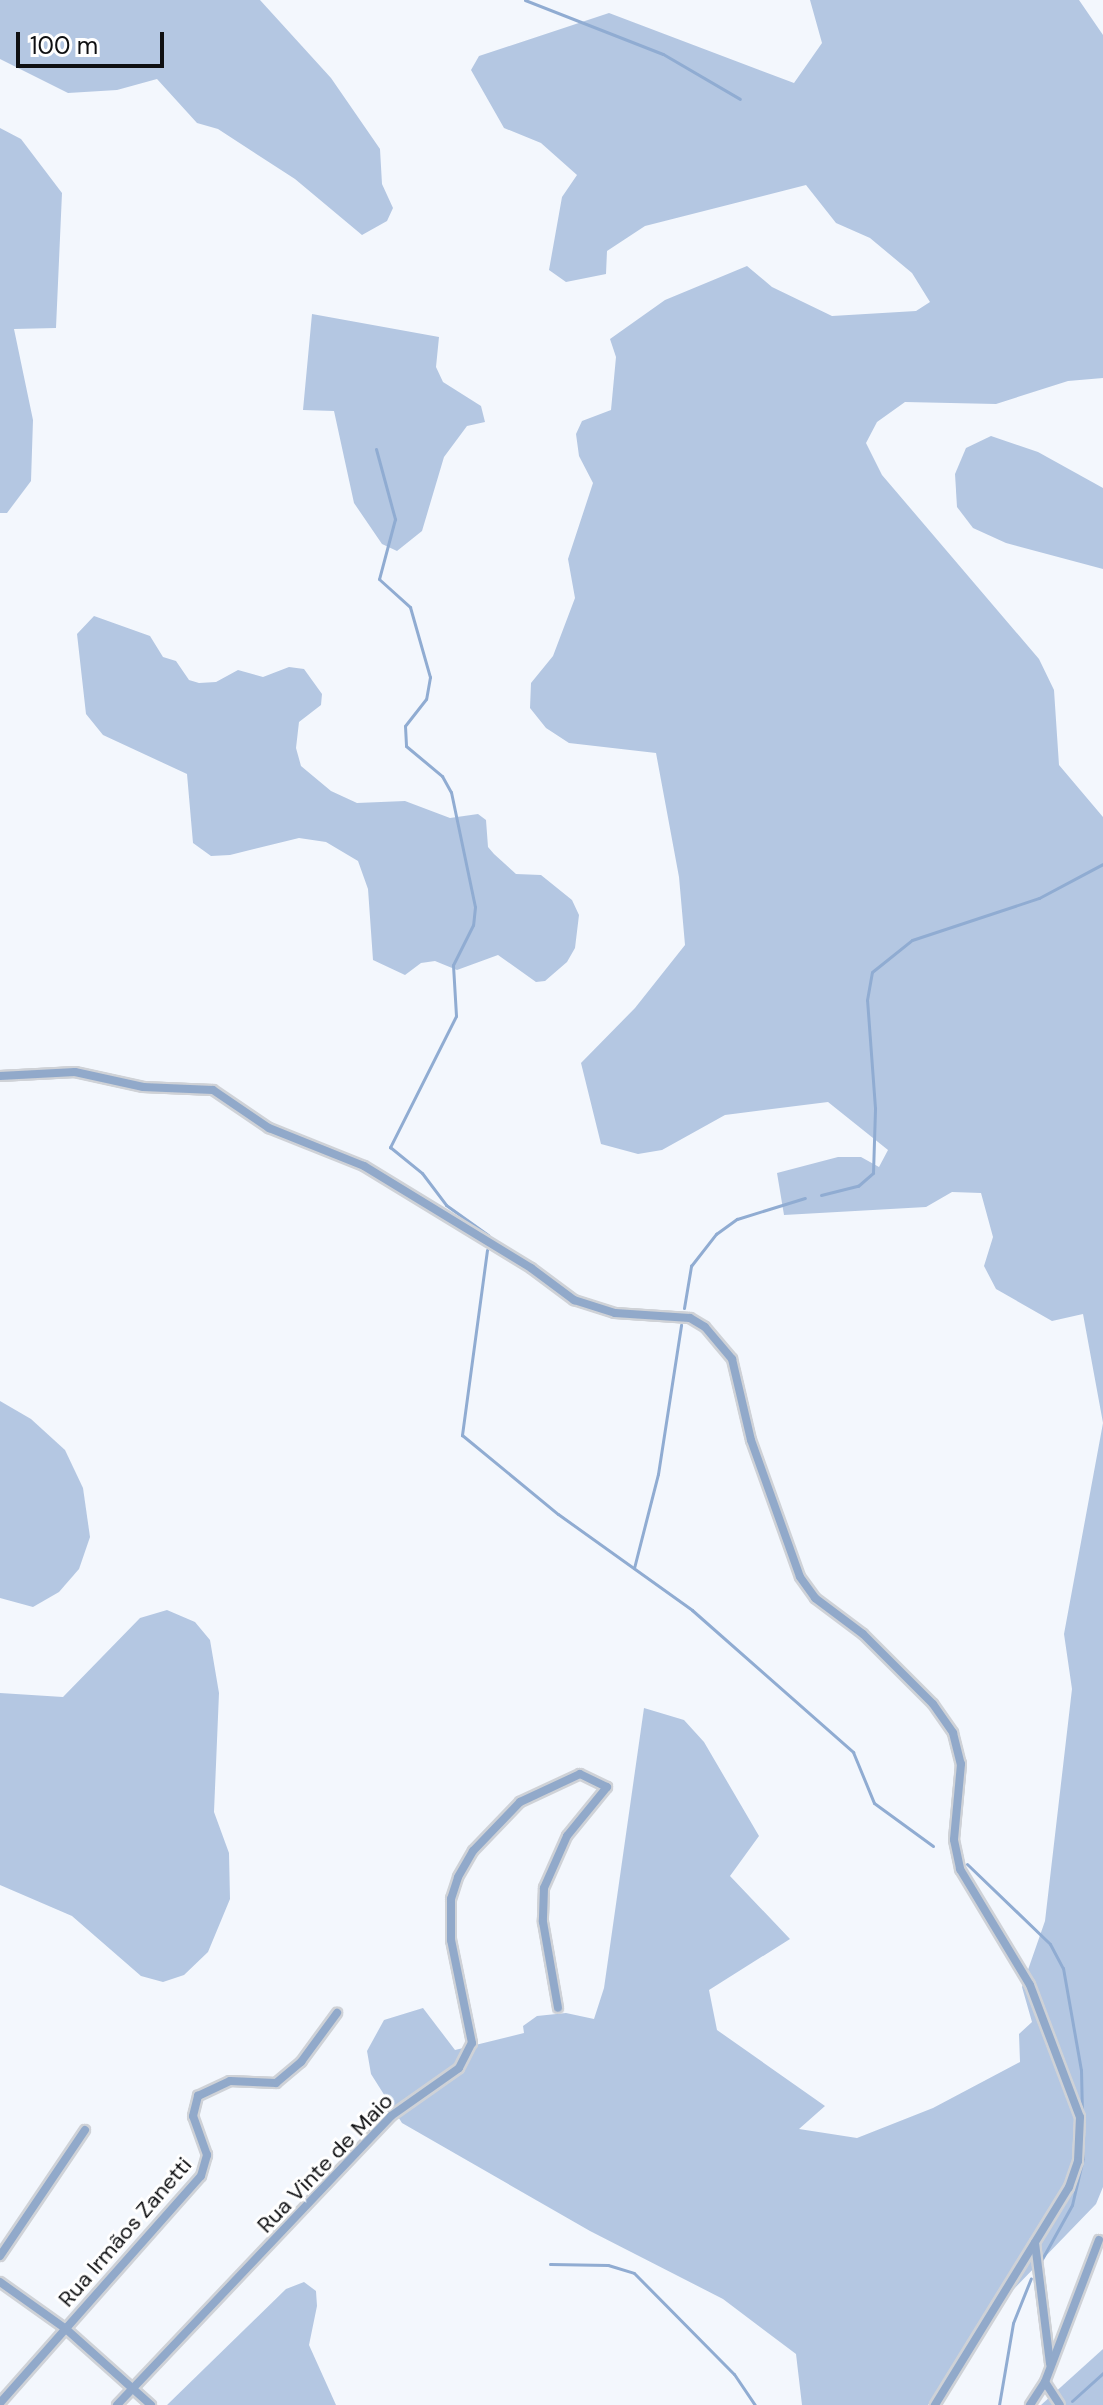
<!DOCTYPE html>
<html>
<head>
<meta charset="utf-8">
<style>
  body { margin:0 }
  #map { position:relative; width:1103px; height:2405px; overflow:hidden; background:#f3f7fd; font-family:"DM Sans",sans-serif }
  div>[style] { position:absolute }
  .green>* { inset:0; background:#b4c7e2 }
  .stream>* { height:3px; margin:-1.5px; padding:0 1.5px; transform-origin:1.5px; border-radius:1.5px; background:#90acd2 }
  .roads { filter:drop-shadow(2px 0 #cfd2d7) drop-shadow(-2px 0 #cfd2d7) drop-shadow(0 2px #cfd2d7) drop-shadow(0 -2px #cfd2d7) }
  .minor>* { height:8px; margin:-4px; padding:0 4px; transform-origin:4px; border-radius:4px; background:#91a9ca }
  span { translate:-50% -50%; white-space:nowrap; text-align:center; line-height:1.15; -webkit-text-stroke:6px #fff; paint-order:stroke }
  .street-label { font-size:22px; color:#0f1012 }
  .scale { position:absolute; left:16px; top:32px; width:148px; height:36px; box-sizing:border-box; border:4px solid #0f1012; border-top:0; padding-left:10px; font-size:24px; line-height:28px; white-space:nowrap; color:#0f1012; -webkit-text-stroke:6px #fff; paint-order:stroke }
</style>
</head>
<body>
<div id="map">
  <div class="green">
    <i style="clip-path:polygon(0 0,260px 0,331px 78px,380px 149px,382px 184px,393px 208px,387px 221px,362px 235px,295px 179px,218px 129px,197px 123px,157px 79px,117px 90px,68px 93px,0 59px)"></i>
    <i style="clip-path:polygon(810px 0,1079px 0,1103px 35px,1103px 378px,1068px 381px,996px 404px,905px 402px,877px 422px,866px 443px,882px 475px,1039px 659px,1054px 690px,1059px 765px,1103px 817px,1103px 2187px,1096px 2204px,1010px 2293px,928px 2405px,802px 2405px,796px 2354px,723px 2299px,590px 2231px,402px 2123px,371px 2074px,367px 2051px,384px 2020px,423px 2008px,455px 2050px,524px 2033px,523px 2026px,537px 2016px,566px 2013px,594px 2019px,604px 1988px,644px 1708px,684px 1720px,704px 1742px,759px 1836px,730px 1876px,790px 1939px,709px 1990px,717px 2030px,825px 2106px,799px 2129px,857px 2138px,933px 2108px,1020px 2062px,1019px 2034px,1032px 2022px,1022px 1987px,1045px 1921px,1072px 1689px,1064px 1634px,1103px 1423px,1083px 1314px,1052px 1321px,996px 1289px,984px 1266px,993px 1237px,981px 1193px,952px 1192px,926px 1207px,784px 1215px,777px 1173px,838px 1157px,861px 1157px,879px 1167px,888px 1150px,828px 1102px,725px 1115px,662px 1150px,638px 1154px,601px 1144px,581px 1063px,635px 1008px,685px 945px,679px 877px,656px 753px,569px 743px,546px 728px,530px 708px,531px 683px,553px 656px,575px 598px,568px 559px,593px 483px,579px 456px,576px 434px,582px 421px,611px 410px,616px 357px,610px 339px,665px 300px,747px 266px,772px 287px,832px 316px,916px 311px,930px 302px,912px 273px,870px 238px,836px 223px,806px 185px,645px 226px,607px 251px,606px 274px,566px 282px,549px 270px,562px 197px,577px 175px,541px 143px,504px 128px,471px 70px,479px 56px,609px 13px,794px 83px,822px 43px)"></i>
    <i style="clip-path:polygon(0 128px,21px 139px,62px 193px,56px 328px,14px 329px,33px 420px,31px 481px,7px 513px,0 513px)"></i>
    <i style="clip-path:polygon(312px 314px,439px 337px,436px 367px,443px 382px,481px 406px,485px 422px,467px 426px,444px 457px,422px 531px,397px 551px,382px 544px,354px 503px,334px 411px,303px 410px)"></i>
    <i style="clip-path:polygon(991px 436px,1038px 452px,1103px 488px,1103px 569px,1006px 543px,973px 528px,957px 507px,955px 474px,966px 448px)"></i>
    <i style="clip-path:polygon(94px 616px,150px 636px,163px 657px,176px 661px,189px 680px,199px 683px,216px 682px,238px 670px,263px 677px,289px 667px,304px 669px,322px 694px,321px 705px,299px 722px,296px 748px,301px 766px,331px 791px,357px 803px,405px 801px,450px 818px,478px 814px,486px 820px,488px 847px,494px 854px,516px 874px,541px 875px,572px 900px,579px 915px,575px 948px,567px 962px,545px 981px,536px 982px,498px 955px,457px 970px,435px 961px,421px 963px,405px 975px,373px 960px,368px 889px,358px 861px,326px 842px,299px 838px,230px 855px,211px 856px,193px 843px,187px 774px,103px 735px,86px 714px,77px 634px)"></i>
    <i style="clip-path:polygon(0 1401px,31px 1419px,65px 1450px,83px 1488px,90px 1537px,79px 1569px,59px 1592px,33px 1607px,0 1598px)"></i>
    <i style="clip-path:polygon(167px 1610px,195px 1622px,210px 1640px,219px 1693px,214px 1812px,229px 1853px,230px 1899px,208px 1952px,184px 1975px,163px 1982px,141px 1976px,72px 1916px,0 1885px,0 1693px,63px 1697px,140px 1618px)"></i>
    <i style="clip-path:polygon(304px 2282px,316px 2291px,317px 2306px,309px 2345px,336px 2405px,167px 2405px,286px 2289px)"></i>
    <i style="clip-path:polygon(1103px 2349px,1103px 2405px,1041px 2405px)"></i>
  </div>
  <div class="stream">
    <i style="left:525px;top:0;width:148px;rotate:21.4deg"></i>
    <i style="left:663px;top:54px;width:89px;rotate:30.3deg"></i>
    <i style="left:376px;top:449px;width:73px;rotate:74.8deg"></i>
    <i style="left:395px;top:519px;width:62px;rotate:104.9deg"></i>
    <i style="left:379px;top:579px;width:42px;rotate:42.1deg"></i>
    <i style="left:410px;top:607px;width:73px;rotate:74.1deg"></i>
    <i style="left:430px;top:677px;width:22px;rotate:100deg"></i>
    <i style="left:426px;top:699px;width:34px;rotate:128deg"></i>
    <i style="left:405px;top:726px;width:20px;rotate:87deg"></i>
    <i style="left:406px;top:746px;width:47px;rotate:39.8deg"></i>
    <i style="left:442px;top:776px;width:18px;rotate:61deg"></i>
    <i style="left:451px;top:792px;width:117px;rotate:78.2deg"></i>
    <i style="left:475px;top:907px;width:18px;rotate:96deg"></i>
    <i style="left:473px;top:925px;width:45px;rotate:116.6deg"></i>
    <i style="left:453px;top:965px;width:51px;rotate:86.6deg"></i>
    <i style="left:456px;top:1016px;width:147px;rotate:116.7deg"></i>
    <i style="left:390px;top:1147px;width:41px;rotate:39.1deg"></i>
    <i style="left:422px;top:1173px;width:40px;rotate:53deg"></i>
    <i style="left:446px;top:1205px;width:52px;rotate:35.5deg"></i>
    <i style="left:821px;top:1195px;width:38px;rotate:-14deg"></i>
    <i style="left:858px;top:1186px;width:20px;rotate:-41deg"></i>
    <i style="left:873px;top:1173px;width:65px;rotate:-88.2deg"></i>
    <i style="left:875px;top:1108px;width:108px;rotate:-94.2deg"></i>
    <i style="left:867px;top:1000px;width:28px;rotate:-80deg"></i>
    <i style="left:872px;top:972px;width:51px;rotate:-38.7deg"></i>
    <i style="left:912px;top:940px;width:134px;rotate:-18.3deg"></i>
    <i style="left:1039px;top:898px;width:72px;rotate:-28deg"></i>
    <i style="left:487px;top:1250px;width:187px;rotate:97.7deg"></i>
    <i style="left:462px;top:1435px;width:124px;rotate:39.5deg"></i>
    <i style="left:558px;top:1514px;width:165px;rotate:35.6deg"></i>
    <i style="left:692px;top:1610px;width:215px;rotate:41.4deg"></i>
    <i style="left:853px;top:1752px;width:55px;rotate:67.6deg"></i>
    <i style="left:874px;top:1803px;width:73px;rotate:36.1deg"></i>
    <i style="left:684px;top:1308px;width:43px;rotate:-80.5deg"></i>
    <i style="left:691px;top:1266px;width:41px;rotate:-52deg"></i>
    <i style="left:716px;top:1234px;width:26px;rotate:-36deg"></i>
    <i style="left:737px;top:1219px;width:71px;rotate:-17.2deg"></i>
    <i style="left:634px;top:1568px;width:97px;rotate:-75.7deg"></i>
    <i style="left:658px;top:1474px;width:151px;rotate:-81.2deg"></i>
    <i style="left:967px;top:1864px;width:115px;rotate:43.9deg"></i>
    <i style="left:1050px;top:1944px;width:27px;rotate:62deg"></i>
    <i style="left:1063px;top:1968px;width:104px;rotate:80deg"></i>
    <i style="left:1081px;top:2070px;width:88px;rotate:88.7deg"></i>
    <i style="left:1083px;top:2158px;width:48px;rotate:103.2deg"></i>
    <i style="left:1072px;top:2205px;width:62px;rotate:119.1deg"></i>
    <i style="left:550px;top:2264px;width:58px;rotate:1deg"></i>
    <i style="left:608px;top:2265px;width:27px;rotate:17deg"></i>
    <i style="left:634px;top:2273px;width:142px;rotate:45.3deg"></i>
    <i style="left:734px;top:2374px;width:37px;rotate:56deg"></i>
    <i style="left:1072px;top:2401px;width:42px;rotate:-42.1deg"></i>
    <i style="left:999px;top:2405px;width:83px;rotate:-80.3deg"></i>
    <i style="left:1013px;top:2323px;width:48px;rotate:-68.2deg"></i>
  </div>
  <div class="roads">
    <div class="minor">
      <i style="left:0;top:1076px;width:75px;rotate:-3.1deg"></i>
      <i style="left:75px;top:1072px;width:70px;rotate:12.4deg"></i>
      <i style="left:143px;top:1087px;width:70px;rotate:2.5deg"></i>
      <i style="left:213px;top:1090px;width:68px;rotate:34.2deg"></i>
      <i style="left:269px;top:1128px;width:102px;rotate:21.8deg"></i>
      <i style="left:364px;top:1166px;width:196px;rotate:31.4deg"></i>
      <i style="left:531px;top:1268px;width:54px;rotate:36.7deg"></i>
      <i style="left:574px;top:1300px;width:43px;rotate:17.6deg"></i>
      <i style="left:615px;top:1313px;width:75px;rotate:3.8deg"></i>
      <i style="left:690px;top:1318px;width:17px;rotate:31deg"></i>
      <i style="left:705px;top:1327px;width:42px;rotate:49.8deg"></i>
      <i style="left:732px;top:1359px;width:83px;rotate:76.8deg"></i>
      <i style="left:751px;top:1440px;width:145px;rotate:70.3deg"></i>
      <i style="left:800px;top:1577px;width:26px;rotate:54deg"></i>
      <i style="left:815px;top:1598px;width:60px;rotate:36.9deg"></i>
      <i style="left:863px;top:1634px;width:99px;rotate:45deg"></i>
      <i style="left:933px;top:1704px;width:35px;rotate:55deg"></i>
      <i style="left:953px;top:1733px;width:32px;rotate:76deg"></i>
      <i style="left:961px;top:1764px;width:76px;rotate:95.3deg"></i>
      <i style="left:954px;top:1840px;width:30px;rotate:78deg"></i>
      <i style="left:960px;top:1869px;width:135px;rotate:58.9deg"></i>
      <i style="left:1030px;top:1985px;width:141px;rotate:69.3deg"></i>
      <i style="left:1080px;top:2117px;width:44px;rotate:92.6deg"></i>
      <i style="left:1078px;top:2161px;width:28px;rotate:109deg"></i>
      <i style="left:1069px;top:2187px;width:256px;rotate:121.6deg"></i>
      <i style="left:1035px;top:2243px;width:122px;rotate:82.9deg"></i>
      <i style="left:0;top:2256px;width:152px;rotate:-56deg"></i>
      <i style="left:0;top:2282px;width:81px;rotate:35.5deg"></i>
      <i style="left:66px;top:2329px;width:114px;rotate:41.8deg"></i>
      <i style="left:1045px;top:2382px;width:27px;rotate:57deg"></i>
      <i style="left:0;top:2403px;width:303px;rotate:-48.5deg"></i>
      <i style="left:201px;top:2176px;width:22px;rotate:-74deg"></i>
      <i style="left:207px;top:2155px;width:41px;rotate:-109.7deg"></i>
      <i style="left:193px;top:2116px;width:21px;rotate:-76deg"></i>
      <i style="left:198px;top:2096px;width:35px;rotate:-25deg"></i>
      <i style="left:230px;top:2081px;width:46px;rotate:2.5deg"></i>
      <i style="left:276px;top:2083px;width:33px;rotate:-40deg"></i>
      <i style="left:301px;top:2062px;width:61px;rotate:-53.7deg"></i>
      <i style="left:117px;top:2405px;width:398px;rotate:-46.5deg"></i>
      <i style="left:391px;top:2116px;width:83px;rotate:-35.2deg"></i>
      <i style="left:459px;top:2068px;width:28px;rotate:-63deg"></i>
      <i style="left:472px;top:2043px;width:105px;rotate:-101.5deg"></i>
      <i style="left:451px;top:1940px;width:41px;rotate:-90deg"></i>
      <i style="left:451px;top:1899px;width:23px;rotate:-72deg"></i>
      <i style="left:458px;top:1877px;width:30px;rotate:-60deg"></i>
      <i style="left:473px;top:1851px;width:68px;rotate:-46.2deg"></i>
      <i style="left:520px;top:1802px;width:66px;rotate:-25deg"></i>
      <i style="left:580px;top:1774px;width:30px;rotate:26deg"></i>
      <i style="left:607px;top:1787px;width:63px;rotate:129.2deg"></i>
      <i style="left:567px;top:1836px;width:57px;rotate:113.9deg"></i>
      <i style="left:544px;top:1888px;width:34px;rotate:92deg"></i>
      <i style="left:543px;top:1922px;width:87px;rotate:80.1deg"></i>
      <i style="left:1030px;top:2405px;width:27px;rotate:-57deg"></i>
      <i style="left:1045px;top:2382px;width:152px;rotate:-69.2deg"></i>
    </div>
  </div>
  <div class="street-label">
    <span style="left:325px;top:2163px;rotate:-46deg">Rua Vinte de Maio</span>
    <span style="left:125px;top:2232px;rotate:-49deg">Rua Irmãos Zanetti</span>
  </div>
  <div class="scale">100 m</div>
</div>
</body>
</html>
